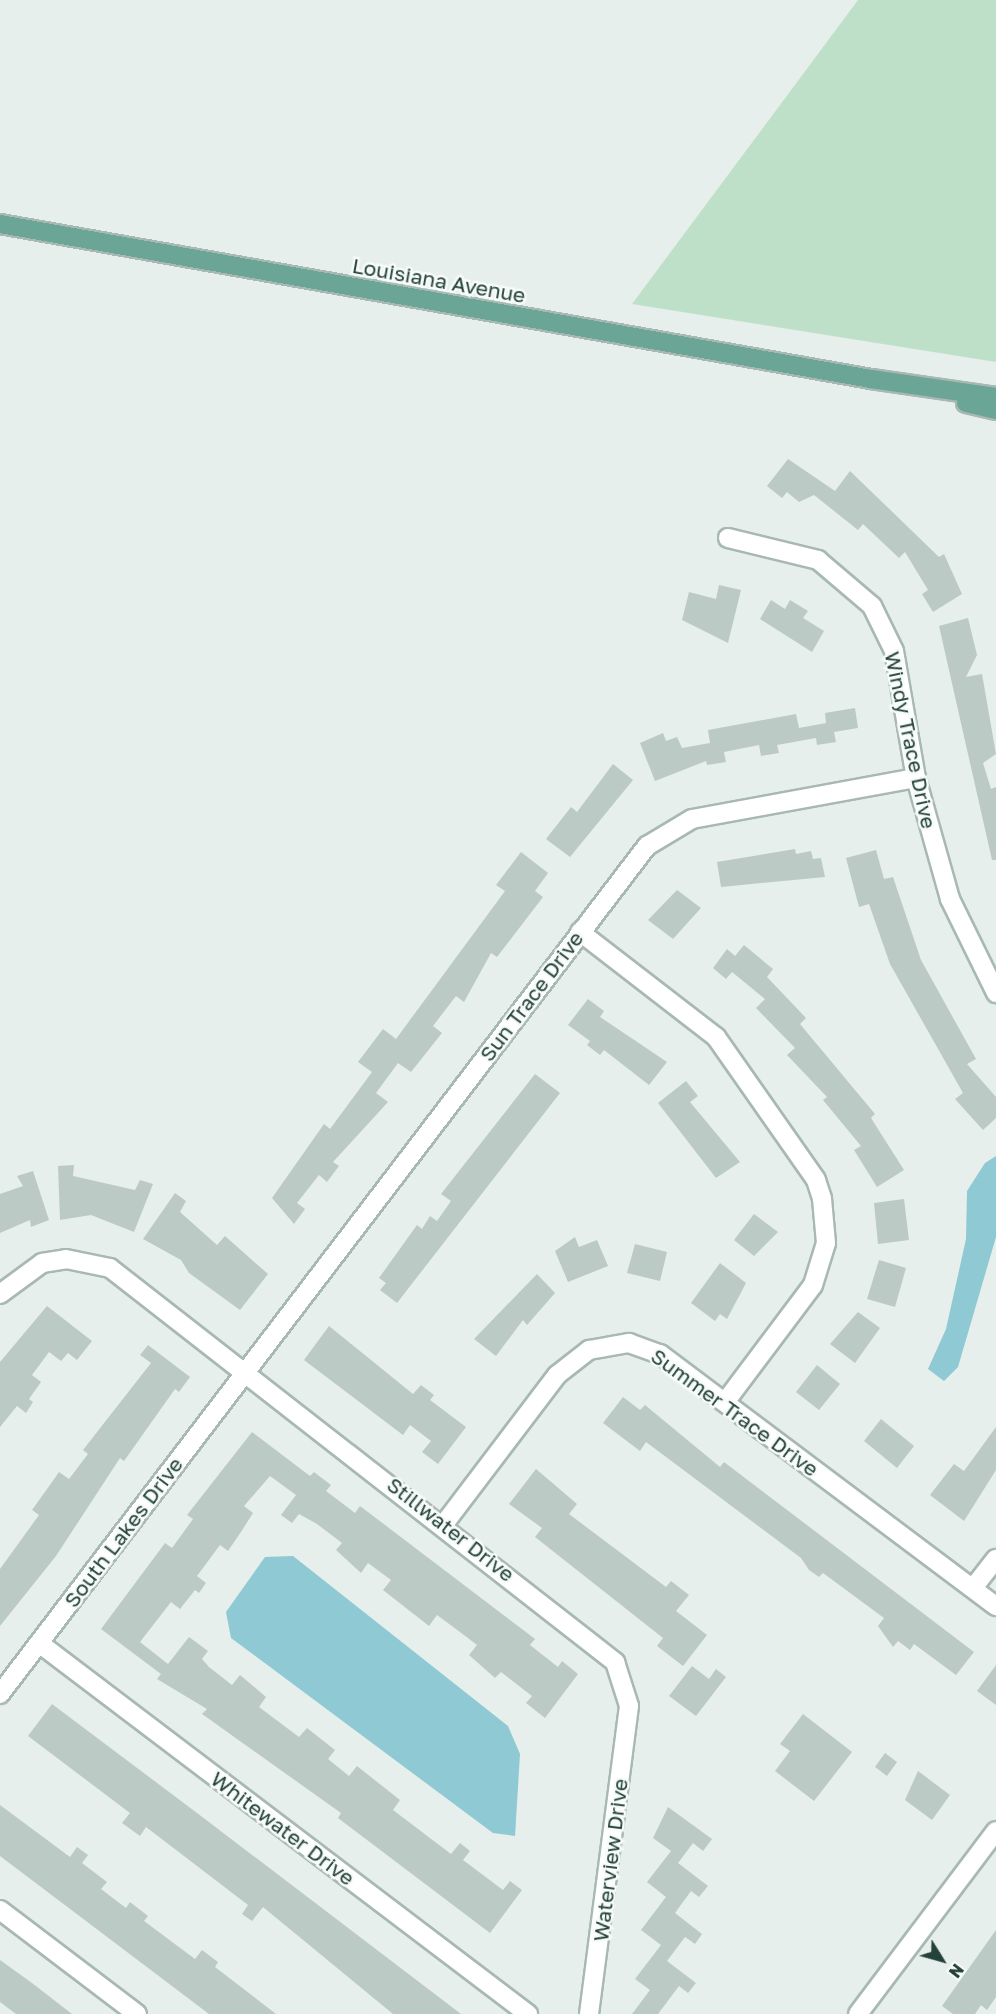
<!DOCTYPE html>
<html>
<head>
<meta charset="utf-8">
<style>
  body { margin:0 }
  #map { position:relative; width:996px; height:2014px; overflow:hidden; background:#e6efeb; font-family:"Golos Text",sans-serif }
  div>[style] { position:absolute }
  .green>* { inset:0; background:#bfe0c8 }
  .water>* { inset:0; background:#8ec9d4 }
  .building>* { inset:0; background:#bbcac4 }
  .roads { filter:drop-shadow(2px 0 #a8b8b2) drop-shadow(-2px 0 #a8b8b2) drop-shadow(0 2px #a8b8b2) drop-shadow(0 -2px #a8b8b2) }
  .street>* { height:18px; margin:-9px; padding:0 9px; transform-origin:9px; border-radius:9px; background:#fff }
  .primary>* { height:18px; margin:-9px; padding:0 9px; transform-origin:9px; border-radius:9px; background:#6aa596 }
  span { translate:-50% -50%; white-space:nowrap; text-align:center; line-height:1.15; -webkit-text-stroke:5px #f7fbf9; paint-order:stroke }
  .street-label { font-size:21px; color:#24423a }
  .north { position:absolute; left:912px; top:1930px; width:60px; height:60px; -webkit-text-stroke:4px #f7fbf9; paint-order:stroke; rotate:127deg; font-size:16px; font-weight:700; line-height:24px; text-align:center; color:#24423a }
  .north::after { content:''; display:block; margin:auto; width:21px; height:27px; background:#24423a; clip-path:polygon(50% 0,100% 100%,50% 72%,0 100%) }
</style>
</head>
<body>
<div id="map">
  <div class="green">
    <i style="clip-path:polygon(858px 0,996px 0,996px 362px,632px 304px)"></i>
  </div>
  <div class="water">
    <i style="clip-path:polygon(996px 1156px,996px 1237px,958px 1367px,944px 1381px,928px 1369px,946px 1329px,966px 1239px,967px 1191px,985px 1163px)"></i>
    <i style="clip-path:polygon(293px 1556px,508px 1726px,520px 1754px,515px 1836px,493px 1833px,231px 1638px,226px 1612px,265px 1557px)"></i>
  </div>
  <div class="building">
    <i style="clip-path:polygon(788px 459px,835px 491px,850px 471px,939px 557px,944px 554px,962px 594px,933px 612px,922px 594px,928px 590px,905px 552px,899px 558px,863px 524px,858px 530px,814px 495px,799px 502px,787px 492px,782px 498px,767px 486px)"></i>
    <i style="clip-path:polygon(719px 585px,741px 590px,728px 643px,682px 620px,689px 592px,716px 599px)"></i>
    <i style="clip-path:polygon(771px 600px,785px 609px,790px 600px,808px 611px,803px 618px,824px 631px,812px 652px,760px 619px)"></i>
    <i style="clip-path:polygon(968px 618px,977px 655px,966px 677px,982px 674px,996px 754px,983px 763px,991px 789px,996px 787px,996px 860px,992px 860px,939px 626px)"></i>
    <i style="clip-path:polygon(855px 708px,858px 728px,834px 732px,836px 742px,817px 745px,816px 738px,777px 745px,779px 753px,761px 756px,759px 745px,724px 752px,726px 762px,707px 765px,706px 761px,655px 781px,640px 743px,663px 733px,666px 741px,677px 737px,682px 748px,710px 743px,708px 730px,796px 714px,799px 728px,826px 723px,825px 713px)"></i>
    <i style="clip-path:polygon(613px 764px,633px 780px,570px 857px,546px 839px,571px 807px,577px 812px)"></i>
    <i style="clip-path:polygon(795px 849px,796px 854px,811px 851px,813px 859px,821px 858px,825px 877px,721px 887px,717px 862px)"></i>
    <i style="clip-path:polygon(876px 850px,884px 879px,893px 877px,921px 960px,976px 1059px,967px 1064px,996px 1097px,996px 1118px,983px 1130px,955px 1099px,963px 1093px,890px 964px,869px 904px,859px 907px,846px 858px)"></i>
    <i style="clip-path:polygon(521px 852px,548px 873px,535px 891px,543px 897px,497px 957px,491px 953px,464px 1002px,456px 996px,433px 1026px,442px 1033px,411px 1072px,398px 1063px,376px 1093px,388px 1102px,333px 1162px,339px 1166px,327px 1182px,319px 1175px,297px 1203px,305px 1209px,294px 1224px,272px 1198px,324px 1124px,330px 1129px,372px 1072px,358px 1062px,383px 1029px,396px 1039px,505px 891px,496px 885px)"></i>
    <i style="clip-path:polygon(677px 890px,701px 908px,673px 939px,648px 920px)"></i>
    <i style="clip-path:polygon(744px 945px,773px 969px,767px 977px,806px 1018px,800px 1024px,875px 1114px,871px 1118px,904px 1170px,877px 1187px,854px 1150px,861px 1146px,823px 1100px,827px 1097px,787px 1055px,795px 1048px,756px 1008px,765px 999px,732px 972px,726px 979px,713px 968px,727px 949px,735px 956px)"></i>
    <i style="clip-path:polygon(588px 999px,604px 1011px,600px 1017px,667px 1062px,649px 1085px,604px 1050px,600px 1055px,587px 1045px,590px 1041px,568px 1025px)"></i>
    <i style="clip-path:polygon(535px 1074px,560px 1093px,397px 1303px,380px 1290px,386px 1283px,379px 1278px,417px 1225px,422px 1229px,430px 1216px,437px 1221px,451px 1201px,441px 1194px)"></i>
    <i style="clip-path:polygon(686px 1081px,698px 1096px,690px 1102px,740px 1162px,716px 1178px,658px 1103px)"></i>
    <i style="clip-path:polygon(74px 1165px,73px 1176px,135px 1190px,140px 1180px,153px 1184px,134px 1232px,91px 1215px,60px 1220px,58px 1166px)"></i>
    <i style="clip-path:polygon(33px 1171px,49px 1220px,31px 1227px,30px 1220px,0 1233px,0 1194px,23px 1186px,17px 1176px)"></i>
    <i style="clip-path:polygon(175px 1193px,186px 1201px,180px 1212px,217px 1245px,225px 1236px,268px 1274px,240px 1310px,189px 1273px,181px 1260px,143px 1239px)"></i>
    <i style="clip-path:polygon(904px 1199px,909px 1240px,878px 1244px,874px 1203px)"></i>
    <i style="clip-path:polygon(754px 1214px,778px 1232px,754px 1256px,734px 1240px)"></i>
    <i style="clip-path:polygon(575px 1237px,579px 1247px,597px 1240px,608px 1266px,568px 1282px,555px 1251px)"></i>
    <i style="clip-path:polygon(635px 1244px,667px 1252px,660px 1281px,627px 1273px)"></i>
    <i style="clip-path:polygon(879px 1260px,906px 1268px,895px 1307px,867px 1299px)"></i>
    <i style="clip-path:polygon(720px 1263px,746px 1283px,727px 1319px,720px 1314px,715px 1321px,691px 1303px)"></i>
    <i style="clip-path:polygon(537px 1274px,555px 1293px,527px 1325px,523px 1320px,496px 1356px,474px 1339px)"></i>
    <i style="clip-path:polygon(47px 1306px,92px 1341px,77px 1360px,68px 1353px,61px 1361px,49px 1352px,32px 1375px,41px 1382px,29px 1399px,33px 1402px,26px 1413px,17px 1406px,0 1427px,0 1362px)"></i>
    <i style="clip-path:polygon(858px 1312px,880px 1328px,855px 1363px,830px 1344px)"></i>
    <i style="clip-path:polygon(329px 1326px,413px 1394px,421px 1385px,434px 1395px,430px 1400px,466px 1427px,438px 1464px,422px 1452px,431px 1441px,410px 1425px,403px 1435px,304px 1360px)"></i>
    <i style="clip-path:polygon(148px 1345px,190px 1377px,179px 1392px,175px 1389px,124px 1461px,120px 1458px,56px 1556px,0 1626px,0 1569px,39px 1515px,32px 1510px,52px 1482px,59px 1472px,69px 1479px,88px 1454px,83px 1450px,151px 1363px,140px 1355px)"></i>
    <i style="clip-path:polygon(817px 1365px,840px 1384px,819px 1410px,796px 1392px)"></i>
    <i style="clip-path:polygon(623px 1397px,640px 1410px,645px 1405px,720px 1467px,724px 1462px,974px 1652px,956px 1675px,914px 1644px,910px 1650px,898px 1641px,893px 1647px,878px 1626px,884px 1618px,823px 1573px,819px 1577px,809px 1570px,801px 1558px,646px 1442px,640px 1451px,603px 1423px)"></i>
    <i style="clip-path:polygon(881px 1419px,914px 1446px,897px 1468px,864px 1441px)"></i>
    <i style="clip-path:polygon(996px 1427px,996px 1470px,964px 1521px,930px 1495px,954px 1464px,964px 1471px)"></i>
    <i style="clip-path:polygon(252px 1432px,310px 1476px,314px 1472px,331px 1485px,326px 1491px,355px 1513px,360px 1506px,518px 1626px,535px 1639px,530px 1645px,558px 1667px,562px 1661px,578px 1674px,545px 1718px,526px 1703px,532px 1696px,501px 1672px,495px 1678px,469px 1655px,477px 1645px,460px 1632px,437px 1615px,429px 1626px,383px 1590px,391px 1580px,368px 1563px,361px 1573px,336px 1550px,342px 1543px,317px 1524px,299px 1514px,292px 1523px,281px 1515px,296px 1495px,270px 1476px,244px 1506px,253px 1513px,241px 1532px,228px 1551px,220px 1545px,197px 1576px,206px 1583px,199px 1593px,195px 1590px,180px 1609px,171px 1602px,140px 1642px,168px 1664px,189px 1637px,208px 1651px,202px 1659px,209px 1667px,232px 1685px,240px 1675px,266px 1697px,259px 1707px,299px 1737px,307px 1728px,335px 1750px,328px 1759px,349px 1776px,357px 1766px,400px 1800px,393px 1810px,451px 1854px,460px 1843px,470px 1851px,463px 1860px,503px 1890px,510px 1881px,522px 1890px,490px 1933px,338px 1818px,341px 1813px,202px 1714px,207px 1709px,157px 1679px,161px 1674px,101px 1629px,165px 1543px,172px 1548px,193px 1519px,187px 1515px)"></i>
    <i style="clip-path:polygon(536px 1469px,577px 1504px,569px 1514px,666px 1587px,671px 1581px,689px 1595px,676px 1611px,707px 1635px,683px 1666px,657px 1646px,663px 1638px,535px 1537px,542px 1528px,509px 1504px)"></i>
    <i style="clip-path:polygon(996px 1665px,996px 1705px,977px 1691px)"></i>
    <i style="clip-path:polygon(692px 1666px,709px 1679px,716px 1669px,726px 1677px,696px 1716px,669px 1696px)"></i>
    <i style="clip-path:polygon(52px 1704px,201px 1816px,461px 2014px,393px 2014px,263px 1907px,252px 1921px,242px 1914px,248px 1905px,146px 1827px,140px 1836px,122px 1823px,130px 1813px,28px 1736px)"></i>
    <i style="clip-path:polygon(803px 1714px,852px 1752px,814px 1801px,775px 1771px,790px 1751px,780px 1744px)"></i>
    <i style="clip-path:polygon(885px 1753px,897px 1762px,887px 1776px,875px 1767px)"></i>
    <i style="clip-path:polygon(918px 1771px,950px 1795px,932px 1820px,905px 1800px)"></i>
    <i style="clip-path:polygon(0 1805px,70px 1857px,77px 1847px,88px 1855px,82px 1863px,107px 1882px,101px 1889px,126px 1908px,130px 1902px,148px 1916px,144px 1921px,195px 1959px,202px 1950px,218px 1962px,215px 1967px,276px 2014px,209px 2014px,0 1856px)"></i>
    <i style="clip-path:polygon(668px 1807px,712px 1839px,703px 1851px,693px 1843px,678px 1863px,708px 1886px,699px 1897px,691px 1891px,675px 1913px,702px 1934px,695px 1944px,685px 1937px,667px 1961px,696px 1983px,688px 1993px,679px 1986px,658px 2014px,632px 2014px,650px 1990px,635px 1979px,661px 1945px,641px 1930px,666px 1897px,647px 1882px,671px 1851px,653px 1838px)"></i>
    <i style="clip-path:polygon(996px 1930px,996px 1997px,987px 2010px,981px 2005px,975px 2014px,953px 2014px,942px 2006px)"></i>
    <i style="clip-path:polygon(0 1960px,32px 1983px,72px 2014px,16px 2014px,0 2002px)"></i>
  </div>
  <div class="roads">
    <div class="street">
      <i style="left:728px;top:538px;width:93px;rotate:13.7deg"></i>
      <i style="left:818px;top:560px;width:71px;rotate:40.4deg"></i>
      <i style="left:872px;top:606px;width:50px;rotate:63.9deg"></i>
      <i style="left:894px;top:651px;width:129px;rotate:80.2deg"></i>
      <i style="left:916px;top:778px;width:126px;rotate:74.3deg"></i>
      <i style="left:950px;top:899px;width:105px;rotate:63.9deg"></i>
      <i style="left:580px;top:932px;width:172px;rotate:37.7deg"></i>
      <i style="left:716px;top:1037px;width:174px;rotate:55deg"></i>
      <i style="left:816px;top:1180px;width:20px;rotate:72deg"></i>
      <i style="left:822px;top:1199px;width:44px;rotate:84.8deg"></i>
      <i style="left:826px;top:1243px;width:44px;rotate:107.2deg"></i>
      <i style="left:813px;top:1285px;width:146px;rotate:126.9deg"></i>
      <i style="left:0;top:1294px;width:52px;rotate:-36.4deg"></i>
      <i style="left:42px;top:1263px;width:24px;rotate:-9deg"></i>
      <i style="left:66px;top:1259px;width:45px;rotate:11.6deg"></i>
      <i style="left:110px;top:1268px;width:641px;rotate:37.96deg"></i>
      <i style="left:615px;top:1662px;width:46px;rotate:72.3deg"></i>
      <i style="left:629px;top:1706px;width:311px;rotate:97.4deg"></i>
      <i style="left:444px;top:1524px;width:187px;rotate:-52.8deg"></i>
      <i style="left:557px;top:1375px;width:41px;rotate:-38deg"></i>
      <i style="left:589px;top:1350px;width:41px;rotate:-9.9deg"></i>
      <i style="left:629px;top:1343px;width:33px;rotate:20deg"></i>
      <i style="left:660px;top:1354px;width:420px;rotate:36.9deg"></i>
      <i style="left:973px;top:1588px;width:37px;rotate:-52deg"></i>
      <i style="left:39px;top:1643px;width:614px;rotate:37.19deg"></i>
      <i style="left:0;top:1694px;width:1067px;rotate:-52.66deg"></i>
      <i style="left:647px;top:846px;width:52px;rotate:-31deg"></i>
      <i style="left:692px;top:819px;width:228px;rotate:-10.4deg"></i>
      <i style="left:0;top:1910px;width:172px;rotate:37.2deg"></i>
      <i style="left:858px;top:2014px;width:229px;rotate:-53deg"></i>
    </div>
    <div class="primary">
      <i style="left:0;top:224px;width:885px;rotate:10.09deg"></i>
      <i style="left:871px;top:379px;width:126px;rotate:8.2deg"></i>
      <i style="left:966px;top:403px;width:31px;rotate:13deg"></i>
    </div>
  </div>
  <div class="street-label">
    <span style="left:439px;top:280px;rotate:10deg">Louisiana Avenue</span>
    <span style="left:911px;top:740px;rotate:78deg">Windy Trace Drive</span>
    <span style="left:531px;top:996px;rotate:-53deg">Sun Trace Drive</span>
    <span style="left:735px;top:1412px;rotate:36deg">Summer Trace Drive</span>
    <span style="left:451px;top:1529px;rotate:38deg">Stillwater Drive</span>
    <span style="left:123px;top:1532px;rotate:-53deg">South Lakes Drive</span>
    <span style="left:283px;top:1828px;rotate:37deg">Whitewater Drive</span>
    <span style="left:610px;top:1860px;rotate:-83deg">Waterview Drive</span>
  </div>
  <div class="north">N</div>
</div>
</body>
</html>
